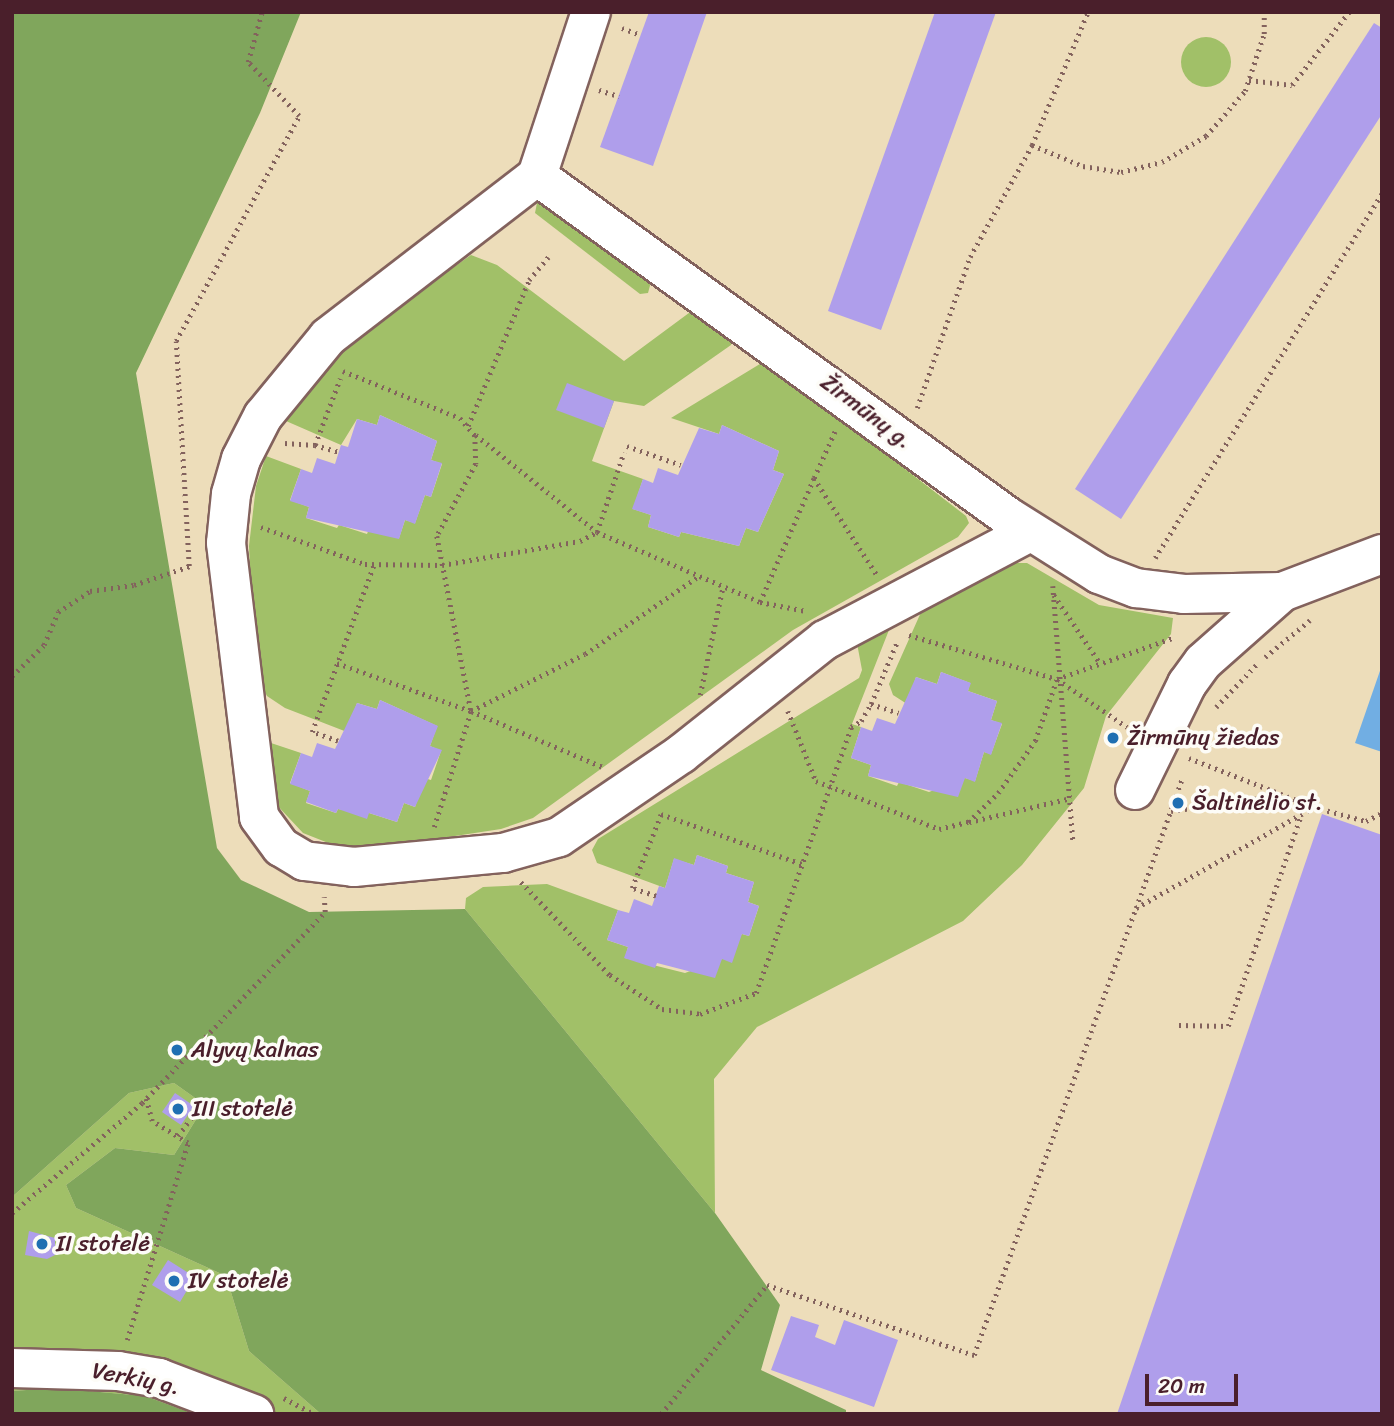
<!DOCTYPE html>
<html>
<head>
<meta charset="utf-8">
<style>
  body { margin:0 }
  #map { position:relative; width:1394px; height:1426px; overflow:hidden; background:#edddba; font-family:Sriracha,sans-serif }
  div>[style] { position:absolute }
  .green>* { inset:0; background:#a1c068 }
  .round { border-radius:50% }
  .forest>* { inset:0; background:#80a65c }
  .water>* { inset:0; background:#71aee3 }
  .building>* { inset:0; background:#af9eeb }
  .path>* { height:4.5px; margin-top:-2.25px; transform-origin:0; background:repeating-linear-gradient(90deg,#83625d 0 2px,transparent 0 7px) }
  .roads { filter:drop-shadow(2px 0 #83625d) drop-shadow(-2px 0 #83625d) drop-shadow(0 2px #83625d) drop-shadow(0 -2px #83625d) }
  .minor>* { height:38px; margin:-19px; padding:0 19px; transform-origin:19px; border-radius:19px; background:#fff }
  .major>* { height:38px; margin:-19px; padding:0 19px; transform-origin:19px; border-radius:19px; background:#fff }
  .dots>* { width:19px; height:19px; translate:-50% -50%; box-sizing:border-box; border:4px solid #fdfcf7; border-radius:50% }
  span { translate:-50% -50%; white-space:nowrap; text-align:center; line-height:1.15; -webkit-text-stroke:7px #fdfcf7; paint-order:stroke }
  .street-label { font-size:23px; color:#4a1f2b }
  .poi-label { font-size:23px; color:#4a1f2b }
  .left { translate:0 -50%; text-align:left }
  .frame { position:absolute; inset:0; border:14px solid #4a1f2b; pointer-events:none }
  .scale { position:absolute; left:1145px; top:1374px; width:93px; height:32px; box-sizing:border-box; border:4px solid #4a1f2b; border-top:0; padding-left:9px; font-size:21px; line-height:24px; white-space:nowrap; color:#4a1f2b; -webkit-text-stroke:5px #fdfcf7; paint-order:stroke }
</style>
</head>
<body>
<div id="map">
  <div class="green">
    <i class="round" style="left:1181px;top:37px;width:50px;height:50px"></i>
    <i style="clip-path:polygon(538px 198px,652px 278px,648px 293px,640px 294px,535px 213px)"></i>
    <i style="clip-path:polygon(471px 255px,497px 265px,624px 361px,697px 307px,734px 337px,731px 345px,644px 406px,614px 401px,592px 461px,643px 479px,633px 509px,651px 515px,648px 527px,679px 537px,681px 532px,739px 546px,746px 528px,758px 532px,784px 474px,773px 470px,779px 451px,722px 425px,719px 434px,671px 418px,765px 361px,966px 516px,969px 523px,958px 537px,793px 630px,533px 818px,501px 829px,363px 850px,341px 848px,303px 833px,275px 803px,268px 742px,301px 753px,290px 783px,310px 791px,306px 803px,336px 813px,338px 809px,369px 813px,397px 822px,404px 803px,415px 807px,424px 778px,431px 780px,441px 751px,430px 746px,437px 726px,380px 700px,377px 709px,357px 703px,347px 732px,285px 708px,267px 696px,257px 677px,254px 655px,249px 546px,256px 486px,266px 456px,301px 469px,290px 500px,309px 507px,306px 518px,337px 528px,339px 525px,367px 534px,369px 529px,399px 538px,405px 520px,415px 523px,425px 495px,431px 497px,442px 464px,431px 460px,437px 441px,380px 415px,377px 425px,357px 419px,341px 445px,286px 421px,339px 348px)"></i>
    <i style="clip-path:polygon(1014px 563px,1027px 563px,1099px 605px,1173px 618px,1171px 634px,1106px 716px,1084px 788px,1022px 865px,963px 921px,757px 1027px,714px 1079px,715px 1213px,465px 909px,466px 898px,483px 887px,547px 884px,618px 910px,607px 940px,628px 947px,625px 958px,685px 973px,722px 959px,742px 934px,749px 936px,759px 906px,748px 902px,754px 882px,726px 873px,728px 866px,697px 855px,694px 865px,674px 859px,665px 888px,597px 863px,592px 850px,598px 839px,859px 678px,862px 670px,856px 638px,887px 625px,889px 630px,852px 724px,861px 727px,851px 758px,871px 765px,868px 776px,897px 786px,899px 782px,929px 792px,965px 778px,975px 781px,984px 752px,991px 754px,1002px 724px,991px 720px,997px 701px,968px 691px,970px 683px,941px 672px,937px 684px,916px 677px,907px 704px,893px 695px,889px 684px,922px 610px)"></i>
    <i style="clip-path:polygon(174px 1083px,205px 1105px,174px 1155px,115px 1148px,66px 1185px,76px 1208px,226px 1276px,249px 1351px,321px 1414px,194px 1414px,145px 1396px,55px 1388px,12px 1391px,12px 1197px,129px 1093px)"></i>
  </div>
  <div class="forest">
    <i style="clip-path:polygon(12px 12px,301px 12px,260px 113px,136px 373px,217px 848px,241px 880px,309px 912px,465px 909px,715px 1213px,780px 1305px,761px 1370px,846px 1410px,846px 1414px,321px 1414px,249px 1351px,226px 1276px,76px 1208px,66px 1185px,115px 1148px,174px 1155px,205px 1105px,174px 1083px,129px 1093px,12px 1197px)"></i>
    <i style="clip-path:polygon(55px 1388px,145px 1396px,194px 1414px,12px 1414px,12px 1391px)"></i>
  </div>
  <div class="water">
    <i style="clip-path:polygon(1382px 665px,1382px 752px,1355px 743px)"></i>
  </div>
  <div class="building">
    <i style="clip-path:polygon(649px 12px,707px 12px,653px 166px,600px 147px)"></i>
    <i style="clip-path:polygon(935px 12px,996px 12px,881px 330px,828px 311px)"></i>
    <i style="clip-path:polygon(1374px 23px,1382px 28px,1382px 114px,1121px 519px,1075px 489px)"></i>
    <i style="clip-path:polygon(567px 383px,614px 401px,604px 428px,556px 410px)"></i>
    <i style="clip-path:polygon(380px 415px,437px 441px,431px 460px,442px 463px,431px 497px,425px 495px,415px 524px,405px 520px,399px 539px,306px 518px,309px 507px,290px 501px,301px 469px,312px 473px,317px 458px,335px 464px,341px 445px,348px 447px,357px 419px,377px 425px)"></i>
    <i style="clip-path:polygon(722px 425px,779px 451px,773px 470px,784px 474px,758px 532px,746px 528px,739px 546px,681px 532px,679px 537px,648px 527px,651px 515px,632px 509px,643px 479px,653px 483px,658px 468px,678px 475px,699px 428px,719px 434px)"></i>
    <i style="clip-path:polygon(941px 672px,971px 683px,968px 691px,997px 701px,991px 720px,1002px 723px,991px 755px,984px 752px,975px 782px,965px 778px,958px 797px,868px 776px,871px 765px,851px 758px,861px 727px,872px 731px,877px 718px,895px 724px,916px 677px,937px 684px)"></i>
    <i style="clip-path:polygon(380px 700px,438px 726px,430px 746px,442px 750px,415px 807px,404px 803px,397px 822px,369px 813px,367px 819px,338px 809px,336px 813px,306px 802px,310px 791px,290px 784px,301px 753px,312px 757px,317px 743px,335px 749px,357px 703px,377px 709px)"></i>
    <i style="clip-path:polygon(1322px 814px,1382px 835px,1382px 1414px,1117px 1414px)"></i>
    <i style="clip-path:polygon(697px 855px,728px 866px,726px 873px,754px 882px,748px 902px,759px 906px,749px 936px,742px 934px,732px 963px,722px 959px,715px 978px,657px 963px,655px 968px,624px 958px,628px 947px,607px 940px,618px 910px,629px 913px,634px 899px,652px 906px,659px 886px,665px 888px,674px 858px,694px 865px)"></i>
    <i style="clip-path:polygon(175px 1093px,194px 1106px,181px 1125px,162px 1112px)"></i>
    <i style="clip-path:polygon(29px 1231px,55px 1238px,55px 1255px,47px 1259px,25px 1255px)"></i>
    <i style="clip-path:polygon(168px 1260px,195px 1277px,180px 1302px,152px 1285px)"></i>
    <i style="clip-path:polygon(791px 1316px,819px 1325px,815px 1337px,835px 1345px,844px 1320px,898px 1340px,874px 1407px,771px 1370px)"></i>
  </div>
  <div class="path">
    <i style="left:622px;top:28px;width:20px;rotate:20deg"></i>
    <i style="left:1249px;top:80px;width:43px;rotate:6.6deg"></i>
    <i style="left:1292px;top:85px;width:93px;rotate:-52deg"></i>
    <i style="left:599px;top:90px;width:21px;rotate:17deg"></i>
    <i style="left:1032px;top:145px;width:55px;rotate:22.4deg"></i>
    <i style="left:1083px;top:166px;width:38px;rotate:9deg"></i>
    <i style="left:1121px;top:172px;width:42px;rotate:-13.7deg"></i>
    <i style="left:1162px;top:162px;width:51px;rotate:-30.6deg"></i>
    <i style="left:1206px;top:136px;width:60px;rotate:-49.1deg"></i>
    <i style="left:1245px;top:91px;width:60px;rotate:-71.6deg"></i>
    <i style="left:1264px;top:34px;width:22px;rotate:-90deg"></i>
    <i style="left:343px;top:371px;width:126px;rotate:21.9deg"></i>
    <i style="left:460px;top:418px;width:23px;rotate:49deg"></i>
    <i style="left:475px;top:435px;width:29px;rotate:88deg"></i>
    <i style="left:476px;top:464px;width:82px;rotate:118.4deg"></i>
    <i style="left:437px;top:536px;width:178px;rotate:79deg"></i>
    <i style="left:471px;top:711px;width:143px;rotate:23deg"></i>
    <i style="left:917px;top:408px;width:160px;rotate:-70.7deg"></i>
    <i style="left:970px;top:257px;width:128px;rotate:-61deg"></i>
    <i style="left:1032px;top:145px;width:144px;rotate:-67.2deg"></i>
    <i style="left:468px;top:426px;width:158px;rotate:-67.3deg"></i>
    <i style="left:529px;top:280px;width:30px;rotate:-50deg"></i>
    <i style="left:476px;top:435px;width:155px;rotate:38.7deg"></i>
    <i style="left:597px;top:532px;width:177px;rotate:23.2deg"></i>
    <i style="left:760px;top:602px;width:47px;rotate:11.1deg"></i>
    <i style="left:285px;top:443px;width:30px;rotate:4deg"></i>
    <i style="left:315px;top:445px;width:71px;rotate:-69.3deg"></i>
    <i style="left:315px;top:445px;width:25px;rotate:16deg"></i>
    <i style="left:627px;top:446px;width:57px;rotate:19.4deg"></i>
    <i style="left:814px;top:478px;width:51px;rotate:-65.9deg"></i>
    <i style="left:261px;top:527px;width:110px;rotate:19.6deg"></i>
    <i style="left:365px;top:564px;width:77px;rotate:0.7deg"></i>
    <i style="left:442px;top:565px;width:140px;rotate:-9.9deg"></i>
    <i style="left:580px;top:541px;width:19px;rotate:-28deg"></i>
    <i style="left:597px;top:532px;width:84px;rotate:-71.4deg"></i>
    <i style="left:1155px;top:558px;width:430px;rotate:-58.1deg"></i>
    <i style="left:189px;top:566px;width:225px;rotate:-93.3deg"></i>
    <i style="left:176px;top:341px;width:256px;rotate:-61.3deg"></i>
    <i style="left:299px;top:116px;width:74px;rotate:-133.4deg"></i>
    <i style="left:248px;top:62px;width:52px;rotate:-74.4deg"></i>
    <i style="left:1053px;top:586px;width:255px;rotate:85.5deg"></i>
    <i style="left:1054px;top:595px;width:82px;rotate:55.9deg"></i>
    <i style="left:760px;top:602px;width:135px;rotate:-66.5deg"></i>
    <i style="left:814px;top:478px;width:116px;rotate:57deg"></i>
    <i style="left:909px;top:635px;width:154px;rotate:16.6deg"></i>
    <i style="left:1057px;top:679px;width:85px;rotate:34.4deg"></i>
    <i style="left:1265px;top:657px;width:58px;rotate:-39.4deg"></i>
    <i style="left:337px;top:663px;width:142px;rotate:19.7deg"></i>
    <i style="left:471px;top:711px;width:127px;rotate:-26.6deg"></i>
    <i style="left:585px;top:654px;width:138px;rotate:-34.4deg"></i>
    <i style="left:12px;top:676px;width:45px;rotate:-44.1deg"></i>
    <i style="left:44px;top:645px;width:36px;rotate:-67deg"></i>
    <i style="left:58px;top:612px;width:38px;rotate:-33deg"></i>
    <i style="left:90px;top:591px;width:44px;rotate:-7.8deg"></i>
    <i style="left:134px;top:585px;width:59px;rotate:-18.7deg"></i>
    <i style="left:700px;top:695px;width:111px;rotate:-78.1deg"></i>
    <i style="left:871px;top:704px;width:29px;rotate:18deg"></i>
    <i style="left:1216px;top:707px;width:58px;rotate:-46.4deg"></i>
    <i style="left:788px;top:711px;width:75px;rotate:68.2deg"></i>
    <i style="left:816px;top:781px;width:132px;rotate:21.3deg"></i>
    <i style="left:939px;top:829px;width:30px;rotate:-14deg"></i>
    <i style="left:968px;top:822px;width:42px;rotate:-44deg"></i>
    <i style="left:998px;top:793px;width:64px;rotate:-54.6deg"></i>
    <i style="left:1035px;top:741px;width:66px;rotate:-70.5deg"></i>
    <i style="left:1057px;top:679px;width:125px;rotate:-19.6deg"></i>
    <i style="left:338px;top:741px;width:28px;rotate:-161deg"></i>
    <i style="left:312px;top:732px;width:179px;rotate:-69.7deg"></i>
    <i style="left:1189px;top:758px;width:134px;rotate:21.4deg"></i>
    <i style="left:1314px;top:807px;width:54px;rotate:15.1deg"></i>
    <i style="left:1366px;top:821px;width:18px;rotate:-27deg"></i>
    <i style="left:1171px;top:811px;width:111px;rotate:-8.3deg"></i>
    <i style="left:969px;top:822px;width:105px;rotate:-13.2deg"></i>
    <i style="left:434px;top:827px;width:122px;rotate:-72.3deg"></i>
    <i style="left:521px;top:882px;width:129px;rotate:46.3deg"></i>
    <i style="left:610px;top:975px;width:62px;rotate:33.2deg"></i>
    <i style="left:662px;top:1009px;width:38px;rotate:7deg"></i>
    <i style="left:700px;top:1014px;width:60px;rotate:-20.6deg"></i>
    <i style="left:756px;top:993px;width:282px;rotate:-70.3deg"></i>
    <i style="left:851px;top:727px;width:12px;rotate:-31deg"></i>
    <i style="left:861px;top:721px;width:20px;rotate:-60deg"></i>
    <i style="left:871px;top:704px;width:67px;rotate:-67.2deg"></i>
    <i style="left:656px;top:896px;width:25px;rotate:-162deg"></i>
    <i style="left:632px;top:888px;width:79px;rotate:-68.6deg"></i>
    <i style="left:661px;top:814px;width:150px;rotate:19.5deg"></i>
    <i style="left:1136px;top:908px;width:137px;rotate:-70.4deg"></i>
    <i style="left:1179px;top:1025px;width:49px;rotate:1.2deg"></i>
    <i style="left:1228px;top:1026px;width:223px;rotate:-70.9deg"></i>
    <i style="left:178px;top:1136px;width:32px;rotate:-54deg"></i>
    <i style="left:12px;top:1213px;width:170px;rotate:-40.2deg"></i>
    <i style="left:142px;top:1103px;width:265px;rotate:-46.2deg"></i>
    <i style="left:325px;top:912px;width:15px;rotate:-94deg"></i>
    <i style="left:127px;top:1340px;width:206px;rotate:-72.8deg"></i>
    <i style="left:188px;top:1143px;width:42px;rotate:-148.6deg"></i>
    <i style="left:152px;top:1121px;width:23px;rotate:-105deg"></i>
    <i style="left:284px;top:1398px;width:34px;rotate:28deg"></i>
    <i style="left:661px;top:1414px;width:167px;rotate:-50.6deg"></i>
    <i style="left:767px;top:1285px;width:219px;rotate:18.7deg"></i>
    <i style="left:974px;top:1355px;width:475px;rotate:-70.1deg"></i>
    <i style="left:1136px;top:908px;width:205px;rotate:-29.6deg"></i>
  </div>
  <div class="roads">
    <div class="minor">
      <i style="left:537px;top:176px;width:264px;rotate:142.4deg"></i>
      <i style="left:328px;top:337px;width:102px;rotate:129.4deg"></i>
      <i style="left:263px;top:416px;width:48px;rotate:117.1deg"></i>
      <i style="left:241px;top:459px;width:36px;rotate:106deg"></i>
      <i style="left:231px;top:494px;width:49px;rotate:95.8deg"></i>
      <i style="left:226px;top:543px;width:276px;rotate:83.1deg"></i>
      <i style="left:259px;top:817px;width:37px;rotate:54deg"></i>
      <i style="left:281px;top:847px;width:27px;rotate:31deg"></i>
      <i style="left:304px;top:861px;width:50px;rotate:6.8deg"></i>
      <i style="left:354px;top:867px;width:150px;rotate:-5.4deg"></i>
      <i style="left:503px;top:853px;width:58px;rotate:-15.9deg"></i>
      <i style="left:559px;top:837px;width:148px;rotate:-34.2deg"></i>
      <i style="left:681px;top:754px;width:184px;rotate:-38.4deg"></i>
      <i style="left:825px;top:640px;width:232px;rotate:-27.8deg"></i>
      <i style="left:537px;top:176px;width:580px;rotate:35.88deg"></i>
      <i style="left:1007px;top:516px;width:109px;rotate:32.2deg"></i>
      <i style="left:1099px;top:574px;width:40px;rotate:21deg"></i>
      <i style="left:1136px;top:588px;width:48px;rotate:7.1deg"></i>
      <i style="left:1184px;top:594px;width:98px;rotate:-1.2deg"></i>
      <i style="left:537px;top:176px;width:173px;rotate:-71.8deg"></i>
      <i style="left:1135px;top:790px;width:118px;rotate:-63.9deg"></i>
      <i style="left:1187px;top:684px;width:27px;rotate:-54deg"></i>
      <i style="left:1203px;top:662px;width:106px;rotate:-41.5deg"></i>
    </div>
    <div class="major">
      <i style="left:1282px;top:592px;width:107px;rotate:-20.8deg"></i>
      <i style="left:12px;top:1368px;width:106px;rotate:1.6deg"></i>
      <i style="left:118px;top:1371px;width:42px;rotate:9.7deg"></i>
      <i style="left:159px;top:1378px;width:102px;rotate:20.8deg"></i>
    </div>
  </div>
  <div class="dots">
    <i style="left:1113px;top:738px;background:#1f6fb2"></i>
    <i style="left:1178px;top:803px;background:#1f6fb2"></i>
    <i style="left:177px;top:1050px;background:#1f6fb2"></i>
    <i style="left:178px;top:1109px;background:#1f6fb2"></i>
    <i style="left:42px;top:1244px;background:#1f6fb2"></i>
    <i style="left:174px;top:1281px;background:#1f6fb2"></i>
  </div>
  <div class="street-label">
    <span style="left:866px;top:412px;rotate:37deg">Žirmūnų g.</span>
    <span style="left:136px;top:1379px;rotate:11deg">Verkių g.</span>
  </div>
  <div class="poi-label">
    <span class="left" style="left:1127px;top:738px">Žirmūnų žiedas</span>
    <span class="left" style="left:1192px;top:803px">Šaltinėlio st.</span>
    <span class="left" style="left:191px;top:1050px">Alyvų kalnas</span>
    <span class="left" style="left:192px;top:1109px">III stotelė</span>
    <span class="left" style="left:56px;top:1244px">II stotelė</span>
    <span class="left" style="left:188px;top:1281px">IV stotelė</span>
  </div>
  <div class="frame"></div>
  <div class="scale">20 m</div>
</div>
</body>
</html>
